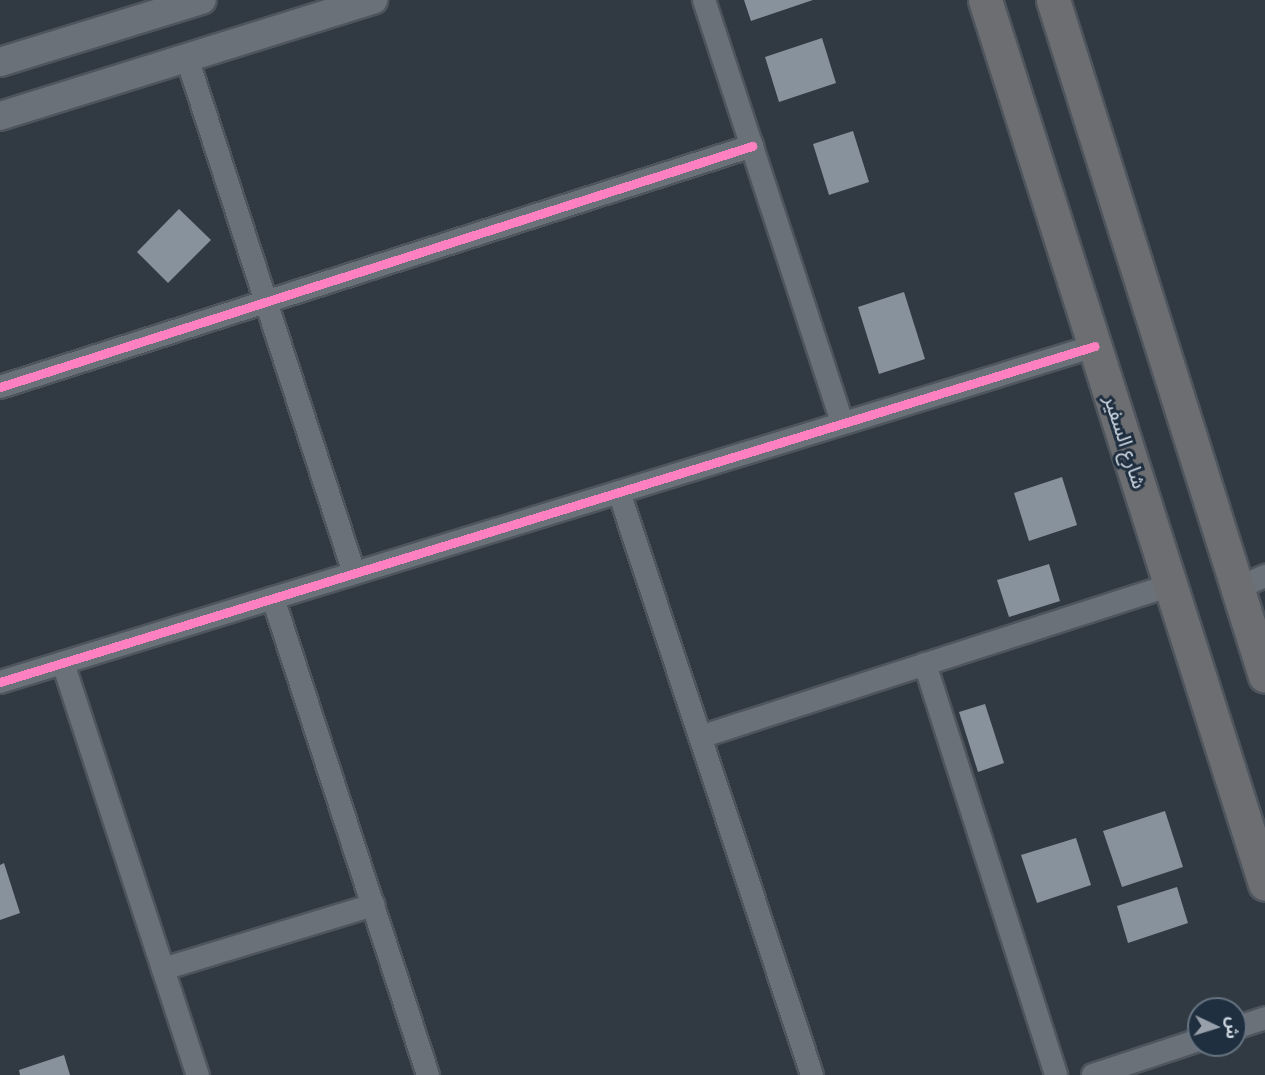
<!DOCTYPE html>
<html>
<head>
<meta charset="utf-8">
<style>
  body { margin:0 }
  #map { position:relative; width:1265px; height:1075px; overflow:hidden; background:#313942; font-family:"PT Sans","Noto Sans Arabic",sans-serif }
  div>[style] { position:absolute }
  .building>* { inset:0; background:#88929d }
  .roads { filter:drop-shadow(2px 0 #4e555d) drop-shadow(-2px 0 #4e555d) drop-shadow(0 2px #4e555d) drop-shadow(0 -2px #4e555d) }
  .minor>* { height:22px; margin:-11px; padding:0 11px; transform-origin:11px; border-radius:11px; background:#6b7179 }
  .tertiary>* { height:28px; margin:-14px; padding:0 14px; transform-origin:14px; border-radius:14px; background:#6b7179 }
  .primary>* { height:33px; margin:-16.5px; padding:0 16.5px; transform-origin:16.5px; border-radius:16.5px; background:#6c6e72 }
  .cycleway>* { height:9px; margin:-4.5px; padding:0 4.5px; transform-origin:4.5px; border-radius:4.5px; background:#ff80c0 }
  span { translate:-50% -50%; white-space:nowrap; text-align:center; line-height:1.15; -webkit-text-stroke:6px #202f3f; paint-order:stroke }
  .street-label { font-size:20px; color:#d0d9e3 }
  .north { position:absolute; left:1187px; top:997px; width:60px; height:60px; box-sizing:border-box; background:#202f3f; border:2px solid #667381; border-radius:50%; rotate:94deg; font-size:16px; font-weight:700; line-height:24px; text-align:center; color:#d0d9e3 }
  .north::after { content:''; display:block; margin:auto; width:21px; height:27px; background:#98a1ab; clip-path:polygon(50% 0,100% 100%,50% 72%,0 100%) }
</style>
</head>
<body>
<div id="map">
  <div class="building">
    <i style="clip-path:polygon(744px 0,813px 0,751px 21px)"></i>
    <i style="clip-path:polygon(822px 38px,836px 83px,779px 102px,765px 57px)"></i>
    <i style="clip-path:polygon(853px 131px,869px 182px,829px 195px,813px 144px)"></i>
    <i style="clip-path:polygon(179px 209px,211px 240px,168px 283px,137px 252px)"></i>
    <i style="clip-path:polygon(904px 292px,925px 359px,879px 374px,858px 307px)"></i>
    <i style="clip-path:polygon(1062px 477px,1077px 525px,1029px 541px,1014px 493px)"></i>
    <i style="clip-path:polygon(1049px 564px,1060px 601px,1009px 617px,997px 580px)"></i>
    <i style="clip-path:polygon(985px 704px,1004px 763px,978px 772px,959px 712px)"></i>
    <i style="clip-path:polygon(1165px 811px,1183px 867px,1122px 887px,1103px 831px)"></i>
    <i style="clip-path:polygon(1076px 838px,1091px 885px,1037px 903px,1021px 855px)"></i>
    <i style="clip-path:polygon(4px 863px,20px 913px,0 920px,0 865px)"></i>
    <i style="clip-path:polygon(1177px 887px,1188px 923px,1128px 943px,1117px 906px)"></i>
    <i style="clip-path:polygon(64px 1055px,70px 1075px,20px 1075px,19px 1070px)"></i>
  </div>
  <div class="roads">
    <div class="minor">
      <i style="left:704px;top:0;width:445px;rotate:71.9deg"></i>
      <i style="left:187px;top:58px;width:541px;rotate:72.03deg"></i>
      <i style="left:0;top:387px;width:790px;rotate:-17.77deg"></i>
      <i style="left:619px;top:492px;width:614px;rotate:71.68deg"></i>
      <i style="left:1238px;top:588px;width:30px;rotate:-24deg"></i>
      <i style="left:273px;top:598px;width:502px;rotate:72deg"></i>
      <i style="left:63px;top:663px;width:434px;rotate:71.9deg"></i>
      <i style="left:925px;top:664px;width:431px;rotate:72.3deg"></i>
      <i style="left:0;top:682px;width:1145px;rotate:-17.06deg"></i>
      <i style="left:700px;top:737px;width:494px;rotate:-17.9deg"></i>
      <i style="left:163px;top:969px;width:220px;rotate:-16.9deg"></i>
      <i style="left:1235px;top:1028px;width:32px;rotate:-18deg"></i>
      <i style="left:1093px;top:1075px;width:112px;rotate:-18.3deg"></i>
    </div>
    <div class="tertiary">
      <i style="left:0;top:62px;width:211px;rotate:-17.1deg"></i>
      <i style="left:0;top:116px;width:391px;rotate:-17.3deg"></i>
    </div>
    <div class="primary">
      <i style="left:985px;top:0;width:927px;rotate:72.42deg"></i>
      <i style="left:1053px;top:0;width:708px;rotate:72.59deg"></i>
    </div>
  </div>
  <div class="cycleway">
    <i style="left:0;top:387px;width:790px;rotate:-17.77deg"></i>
    <i style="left:0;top:682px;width:1145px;rotate:-17.06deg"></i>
  </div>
  <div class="street-label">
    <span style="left:1125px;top:442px;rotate:72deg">شارع السفير</span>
  </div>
  <div class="north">ش</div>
</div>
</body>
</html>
